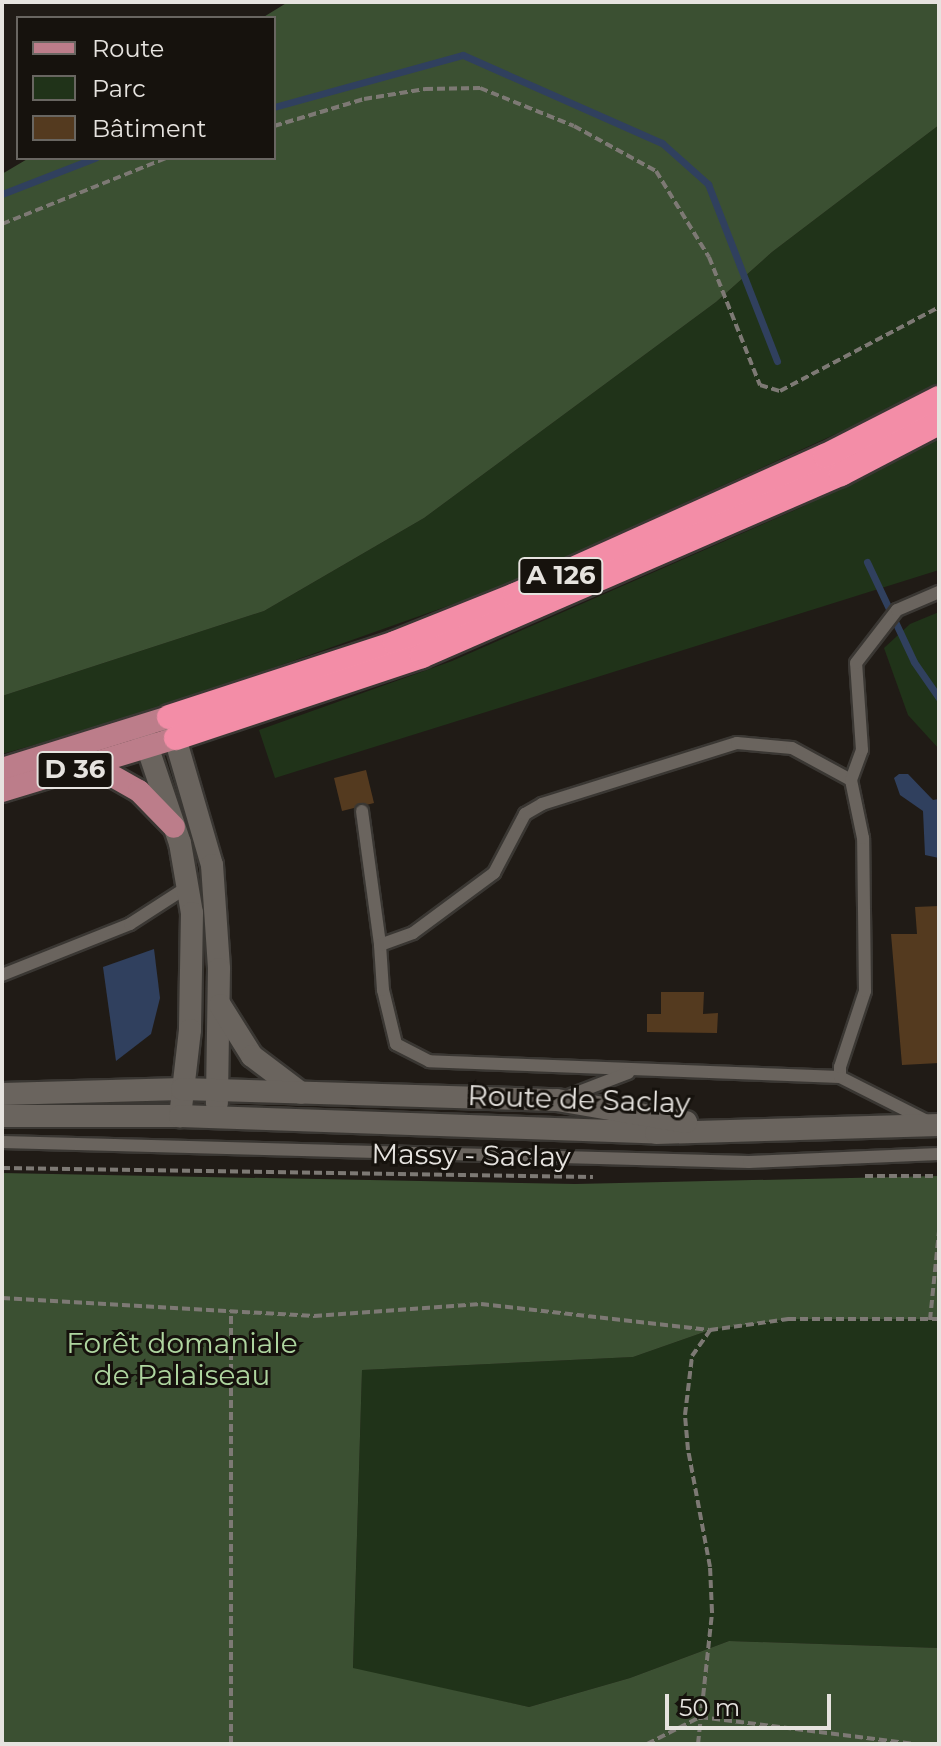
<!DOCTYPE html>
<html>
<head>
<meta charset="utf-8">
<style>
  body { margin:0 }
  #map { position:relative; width:941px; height:1746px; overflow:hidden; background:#201b16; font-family:Montserrat,sans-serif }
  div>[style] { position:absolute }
  .green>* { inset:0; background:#203319 }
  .forest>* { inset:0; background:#3b5032 }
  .water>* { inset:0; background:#30405e }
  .stream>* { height:7px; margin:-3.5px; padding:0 3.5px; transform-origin:3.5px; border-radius:3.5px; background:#30405e }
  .building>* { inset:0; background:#543a1f }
  .path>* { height:4px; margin-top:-2px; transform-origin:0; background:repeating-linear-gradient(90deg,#7d7974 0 8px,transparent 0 12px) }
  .roads { filter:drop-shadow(2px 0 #3a3733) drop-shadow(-2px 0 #3a3733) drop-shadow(0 2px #3a3733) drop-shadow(0 -2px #3a3733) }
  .service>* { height:12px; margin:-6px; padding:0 6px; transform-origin:6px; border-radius:6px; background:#6a645e }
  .minor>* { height:22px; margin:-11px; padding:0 11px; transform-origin:11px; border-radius:11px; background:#6a645e }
  .secondary>* { height:22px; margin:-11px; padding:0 11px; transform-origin:11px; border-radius:11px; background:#6a645e }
  .primary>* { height:22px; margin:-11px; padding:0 11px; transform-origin:11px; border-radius:11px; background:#bc7d8a }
  .motorway>* { height:24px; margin:-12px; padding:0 12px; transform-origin:12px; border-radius:12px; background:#f38da7 }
  span { translate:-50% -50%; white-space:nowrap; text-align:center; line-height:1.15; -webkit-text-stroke:6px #16120d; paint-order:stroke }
  .shield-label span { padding:2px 6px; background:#16120d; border:2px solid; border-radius:6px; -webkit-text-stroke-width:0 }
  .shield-label { font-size:26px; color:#e6e3df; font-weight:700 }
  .street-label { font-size:28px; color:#e6e3df }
  .park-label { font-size:28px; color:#aed59f }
  .frame { position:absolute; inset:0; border:4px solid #e6e3df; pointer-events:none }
  .legend { position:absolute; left:16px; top:16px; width:260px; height:144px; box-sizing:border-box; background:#16120d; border:2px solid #696661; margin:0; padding:10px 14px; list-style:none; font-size:24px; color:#e6e3df }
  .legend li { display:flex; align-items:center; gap:16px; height:40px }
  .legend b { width:40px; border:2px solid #696661 }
  .scale { position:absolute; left:665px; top:1694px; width:166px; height:36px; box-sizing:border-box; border:4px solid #e6e3df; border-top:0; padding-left:10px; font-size:24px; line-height:28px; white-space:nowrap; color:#e6e3df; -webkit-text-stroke:6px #16120d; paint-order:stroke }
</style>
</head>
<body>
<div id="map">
  <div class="green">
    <i style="clip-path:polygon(939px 125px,939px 387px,493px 590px,138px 716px,2px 754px,2px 696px,264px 611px,424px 518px,716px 302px,772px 252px)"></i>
    <i style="clip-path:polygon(939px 434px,939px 570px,275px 778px,259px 730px,452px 661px,802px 507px)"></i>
    <i style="clip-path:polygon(939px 612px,939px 749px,908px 715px,884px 648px,910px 624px)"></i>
    <i style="clip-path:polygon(788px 1319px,939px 1319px,939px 1648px,729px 1641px,630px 1678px,529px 1707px,353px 1669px,362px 1370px,633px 1357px,710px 1330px)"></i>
  </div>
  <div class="forest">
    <i style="clip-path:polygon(288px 2px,939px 2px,939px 125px,772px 252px,716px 302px,424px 518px,264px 611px,2px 696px,2px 174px,29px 158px,274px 158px,274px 18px,262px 18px)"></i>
    <i style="clip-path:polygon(2px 1173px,575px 1184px,939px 1176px,939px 1319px,788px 1319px,710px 1330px,633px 1357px,362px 1370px,353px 1668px,529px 1707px,630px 1678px,729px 1641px,939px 1648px,939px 1744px,2px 1744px)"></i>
  </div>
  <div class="water">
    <i style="clip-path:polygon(899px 774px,908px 774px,933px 800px,939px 799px,939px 858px,925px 855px,923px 811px,900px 795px,894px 778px)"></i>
    <i style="clip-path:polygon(154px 949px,160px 998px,151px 1034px,116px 1061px,103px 967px)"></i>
  </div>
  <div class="stream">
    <i style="left:274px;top:107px;width:196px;rotate:-15.4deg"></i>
    <i style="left:463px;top:55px;width:218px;rotate:23.9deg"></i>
    <i style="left:662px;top:143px;width:62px;rotate:41.7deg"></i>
    <i style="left:708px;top:184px;width:190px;rotate:68.7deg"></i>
    <i style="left:2px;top:194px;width:100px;rotate:-21.2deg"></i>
    <i style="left:867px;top:562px;width:110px;rotate:64.8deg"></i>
    <i style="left:914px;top:662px;width:44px;rotate:55.2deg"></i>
  </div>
  <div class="building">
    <i style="clip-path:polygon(366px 770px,374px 803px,342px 811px,334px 778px)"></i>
    <i style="clip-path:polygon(939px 906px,939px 1063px,902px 1065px,891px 934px,917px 934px,915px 907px)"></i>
    <i style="clip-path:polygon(661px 992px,704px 992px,703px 1014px,718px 1013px,717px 1033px,647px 1032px,647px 1014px,661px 1014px)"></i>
  </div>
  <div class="path">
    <i style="left:274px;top:126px;width:94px;rotate:-16.7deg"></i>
    <i style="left:364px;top:99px;width:62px;rotate:-9.3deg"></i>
    <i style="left:425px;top:89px;width:55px;rotate:-1deg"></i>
    <i style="left:480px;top:88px;width:101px;rotate:22deg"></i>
    <i style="left:574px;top:126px;width:94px;rotate:28.8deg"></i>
    <i style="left:656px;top:171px;width:101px;rotate:58.4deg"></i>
    <i style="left:709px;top:257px;width:138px;rotate:68.3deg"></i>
    <i style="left:760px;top:385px;width:21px;rotate:17deg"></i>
    <i style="left:780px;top:391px;width:180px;rotate:-27.8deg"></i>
    <i style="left:2px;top:224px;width:177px;rotate:-21.9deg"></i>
    <i style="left:2px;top:1168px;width:591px;rotate:0.87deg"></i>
    <i style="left:865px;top:1176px;width:74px"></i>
    <i style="left:2px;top:1298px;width:313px;rotate:3.3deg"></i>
    <i style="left:314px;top:1316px;width:167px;rotate:-4.1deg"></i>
    <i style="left:481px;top:1304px;width:230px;rotate:6.5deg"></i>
    <i style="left:930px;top:1320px;width:89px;rotate:-84.2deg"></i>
    <i style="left:2px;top:1743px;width:3px;rotate:18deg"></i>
    <i style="left:231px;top:1744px;width:434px;rotate:-90deg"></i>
    <i style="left:647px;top:1744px;width:59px;rotate:-27deg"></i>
    <i style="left:700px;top:1717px;width:216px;rotate:7.2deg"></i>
    <i style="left:698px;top:1744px;width:133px;rotate:-83.9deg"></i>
    <i style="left:712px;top:1612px;width:45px;rotate:-92.5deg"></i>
    <i style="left:710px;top:1567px;width:119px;rotate:-100.6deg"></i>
    <i style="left:688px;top:1450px;width:35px;rotate:-95deg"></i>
    <i style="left:685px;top:1415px;width:59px;rotate:-83.2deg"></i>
    <i style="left:692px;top:1356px;width:32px;rotate:-55deg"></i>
    <i style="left:710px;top:1330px;width:79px;rotate:-8deg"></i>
    <i style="left:788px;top:1319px;width:151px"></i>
  </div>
  <div class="roads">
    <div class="service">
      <i style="left:362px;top:811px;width:135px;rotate:82.3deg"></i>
      <i style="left:2px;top:975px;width:138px;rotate:-21.7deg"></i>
      <i style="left:130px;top:924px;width:70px;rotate:-32.8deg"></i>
      <i style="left:840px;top:1077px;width:411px;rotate:-177.8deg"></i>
      <i style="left:429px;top:1061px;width:37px;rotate:-153deg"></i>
      <i style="left:396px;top:1044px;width:56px;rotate:-103.5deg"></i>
      <i style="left:383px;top:990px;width:45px;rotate:-93.8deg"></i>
      <i style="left:380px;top:945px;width:35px;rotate:-20deg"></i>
      <i style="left:413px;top:933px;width:101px;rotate:-36.5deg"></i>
      <i style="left:494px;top:873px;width:67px;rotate:-62.3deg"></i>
      <i style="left:525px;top:814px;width:20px;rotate:-30deg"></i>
      <i style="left:542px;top:804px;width:204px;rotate:-17.4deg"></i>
      <i style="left:737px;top:743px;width:55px;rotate:5.2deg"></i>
      <i style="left:792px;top:748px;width:67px;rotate:28.5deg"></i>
      <i style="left:563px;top:1098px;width:70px;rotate:-21deg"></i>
      <i style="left:927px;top:1121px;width:97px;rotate:-153.2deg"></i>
      <i style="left:840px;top:1077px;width:10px;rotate:-90deg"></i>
      <i style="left:840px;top:1067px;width:80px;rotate:-71.8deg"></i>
      <i style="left:865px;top:991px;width:153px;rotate:-90.7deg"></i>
      <i style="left:863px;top:838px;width:59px;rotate:-101.7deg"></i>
      <i style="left:851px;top:780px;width:32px;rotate:-70deg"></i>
      <i style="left:862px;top:750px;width:87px;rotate:-93.9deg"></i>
      <i style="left:856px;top:663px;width:67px;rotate:-52.3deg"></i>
      <i style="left:897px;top:610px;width:46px;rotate:-23.2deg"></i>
      <i style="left:2px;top:1142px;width:747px;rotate:1.53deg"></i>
      <i style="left:749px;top:1162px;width:190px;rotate:-2.4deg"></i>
    </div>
    <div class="minor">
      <i style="left:2px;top:1094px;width:180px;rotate:-1.6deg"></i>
      <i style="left:2px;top:1116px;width:178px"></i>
    </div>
    <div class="secondary">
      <i style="left:171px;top:724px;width:147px;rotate:73.8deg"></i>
      <i style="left:212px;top:865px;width:104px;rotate:86.1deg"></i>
      <i style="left:219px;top:969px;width:134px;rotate:90.9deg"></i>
      <i style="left:141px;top:728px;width:121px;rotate:71.3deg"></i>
      <i style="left:180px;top:843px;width:71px;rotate:80.3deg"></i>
      <i style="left:192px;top:913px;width:117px;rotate:91deg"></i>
      <i style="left:190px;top:1030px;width:87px;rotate:96.6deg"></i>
      <i style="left:180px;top:1116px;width:476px;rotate:2deg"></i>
      <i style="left:656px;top:1133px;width:283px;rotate:-1.6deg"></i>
      <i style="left:220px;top:1005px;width:60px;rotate:57.9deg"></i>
      <i style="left:252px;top:1056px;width:61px;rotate:37.1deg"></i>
      <i style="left:182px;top:1089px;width:375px;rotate:1.7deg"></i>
      <i style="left:557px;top:1100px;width:131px;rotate:9.7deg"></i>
    </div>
    <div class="primary">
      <i style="left:93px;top:765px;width:53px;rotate:29.5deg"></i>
      <i style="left:139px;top:791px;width:50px;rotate:45.8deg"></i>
      <i style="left:2px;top:769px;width:175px;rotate:-17.3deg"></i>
      <i style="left:2px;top:791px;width:182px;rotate:-16.9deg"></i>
    </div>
    <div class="motorway">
      <i style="left:169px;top:717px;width:238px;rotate:-18.1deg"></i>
      <i style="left:395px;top:643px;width:129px;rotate:-21.8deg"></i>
      <i style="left:515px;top:595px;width:340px;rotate:-24.2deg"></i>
      <i style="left:825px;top:456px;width:128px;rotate:-27deg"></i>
      <i style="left:176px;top:738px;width:259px;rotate:-18.4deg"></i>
      <i style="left:422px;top:656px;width:457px;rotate:-23.5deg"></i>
      <i style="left:841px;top:474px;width:110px;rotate:-27.5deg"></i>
    </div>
  </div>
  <div class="shield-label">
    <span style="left:561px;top:576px">A 126</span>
    <span style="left:75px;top:770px">D 36</span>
  </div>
  <div class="street-label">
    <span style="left:579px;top:1099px;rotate:2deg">Route de Saclay</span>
    <span style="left:471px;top:1155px;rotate:1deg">Massy - Saclay</span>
  </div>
  <div class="park-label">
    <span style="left:182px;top:1359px">Forêt domaniale<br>de Palaiseau</span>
  </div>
  <div class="frame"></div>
  <ul class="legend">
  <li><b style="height:10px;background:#bc7d8a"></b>Route</li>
  <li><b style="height:22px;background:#203319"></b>Parc</li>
  <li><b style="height:22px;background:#543a1f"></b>Bâtiment</li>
  </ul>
  <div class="scale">50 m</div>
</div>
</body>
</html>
